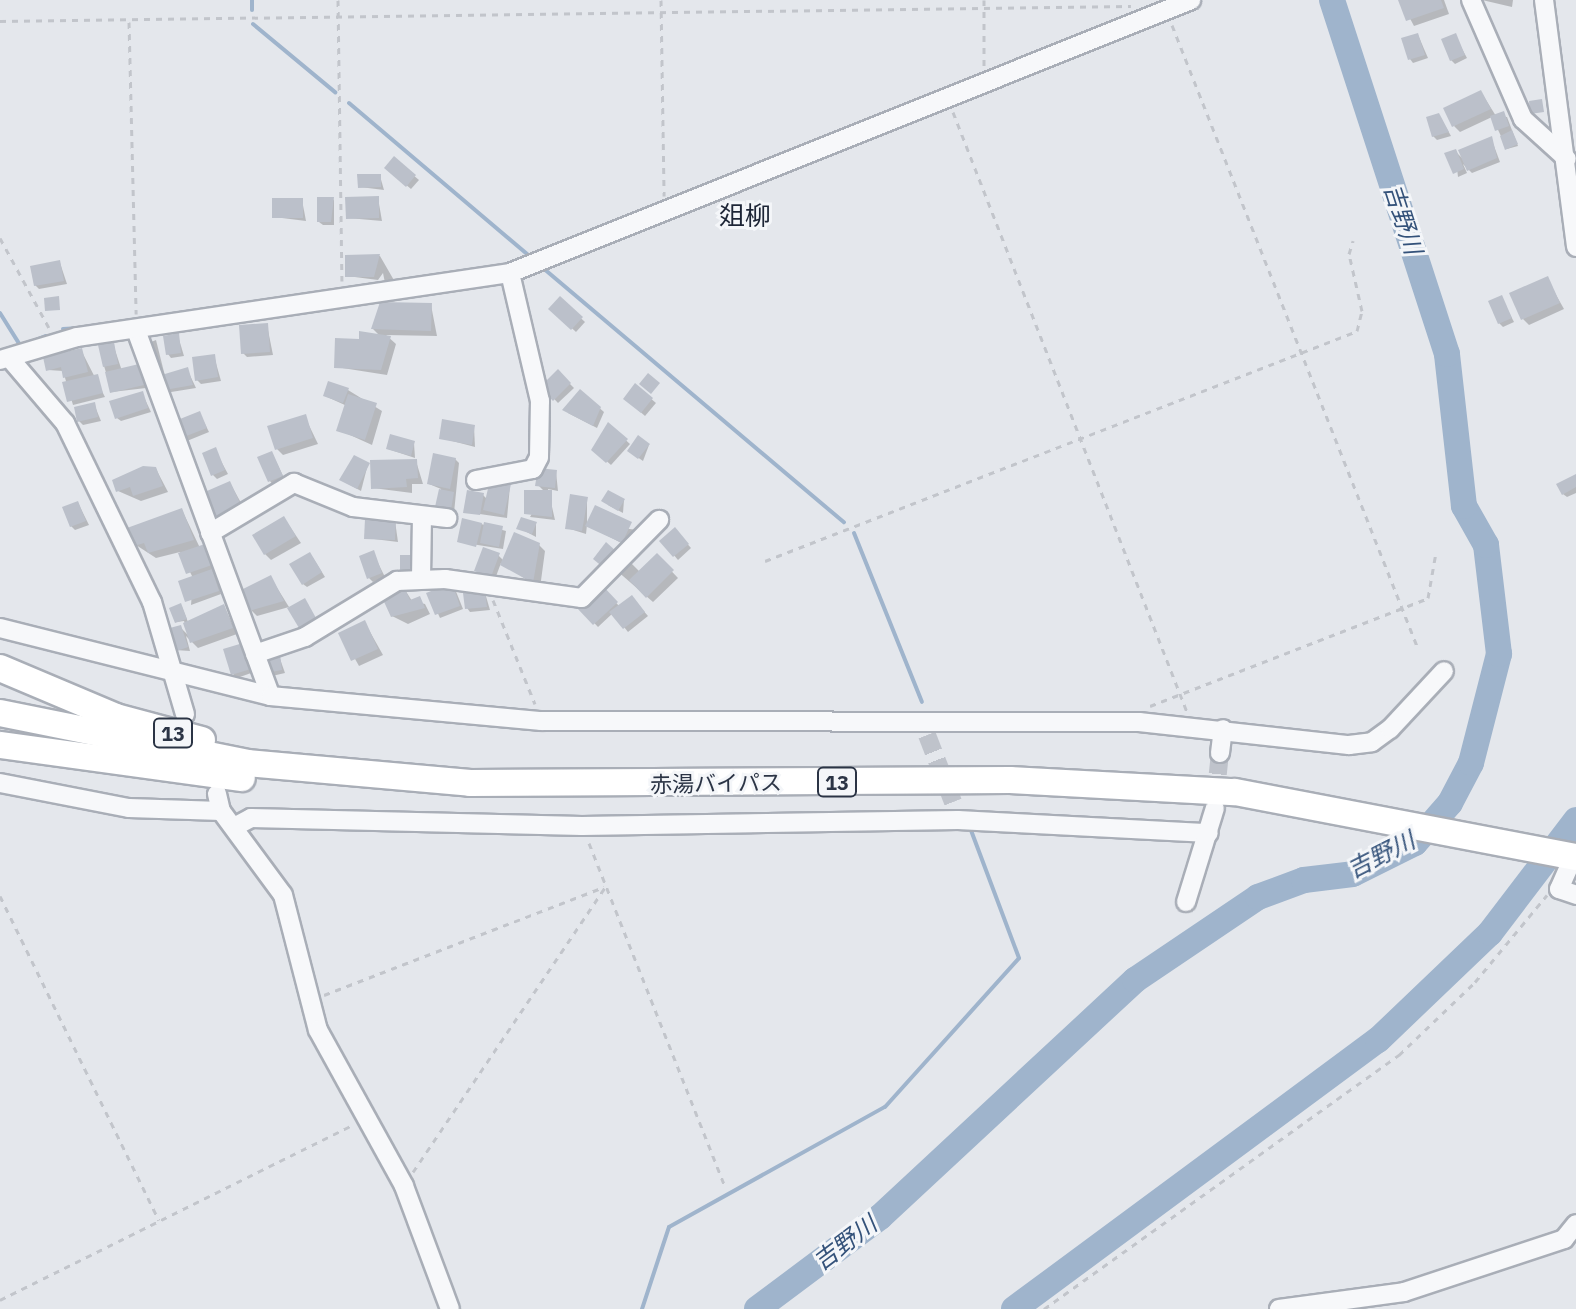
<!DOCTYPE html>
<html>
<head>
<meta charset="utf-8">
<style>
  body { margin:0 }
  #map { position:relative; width:1576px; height:1309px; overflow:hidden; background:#e4e7ec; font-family:"IBM Plex Sans","Noto Sans JP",sans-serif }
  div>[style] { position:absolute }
  .shadow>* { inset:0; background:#0003 }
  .stream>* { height:4px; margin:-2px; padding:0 2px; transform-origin:2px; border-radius:2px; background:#9fb4cc }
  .river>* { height:26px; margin:-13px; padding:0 13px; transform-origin:13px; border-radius:13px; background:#9fb4cc }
  .building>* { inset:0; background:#bbc0ca }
  .minor-tunnel>* { height:18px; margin-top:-9px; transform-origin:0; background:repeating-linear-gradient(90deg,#bfc3cb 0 18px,transparent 0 27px) }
  .path>* { height:3px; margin-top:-1.5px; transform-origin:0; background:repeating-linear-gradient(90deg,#c2c5cb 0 6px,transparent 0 12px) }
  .roads { filter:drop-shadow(2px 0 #a9aeb7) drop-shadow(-2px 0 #a9aeb7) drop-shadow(0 2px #a9aeb7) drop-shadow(0 -2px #a9aeb7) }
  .minor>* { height:18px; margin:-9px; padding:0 9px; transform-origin:9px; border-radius:9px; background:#f7f8fa }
  .highway>* { height:26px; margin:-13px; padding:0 13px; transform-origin:13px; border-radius:13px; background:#fff }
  span { translate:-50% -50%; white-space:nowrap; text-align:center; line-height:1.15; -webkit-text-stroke:6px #f4f6f9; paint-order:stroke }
  .shield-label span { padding:2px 6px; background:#f4f6f9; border:2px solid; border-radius:6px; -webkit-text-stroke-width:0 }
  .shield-label { font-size:20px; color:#2b3445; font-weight:700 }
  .street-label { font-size:22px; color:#2b3445 }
  .water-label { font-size:24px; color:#34527a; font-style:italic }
  .quarter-label { font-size:26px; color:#1d2536 }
</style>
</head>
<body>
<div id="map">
  <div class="shadow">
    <i style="clip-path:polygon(1400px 0,1444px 0,1449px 14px,1414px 26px)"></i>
    <i style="clip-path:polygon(1482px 0,1513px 0,1512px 7px)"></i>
    <i style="clip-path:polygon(1418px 35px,1428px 58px,1413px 63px,1410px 59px)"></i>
    <i style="clip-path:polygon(1455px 36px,1467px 58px,1455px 64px,1451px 60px)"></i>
    <i style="clip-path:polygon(1481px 92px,1496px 116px,1507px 117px,1518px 146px,1507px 149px,1492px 117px,1460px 132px,1454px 126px)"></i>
    <i style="clip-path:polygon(1439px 115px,1451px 136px,1437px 140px,1433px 136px)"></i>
    <i style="clip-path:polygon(1491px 138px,1500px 162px,1472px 173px,1463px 164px,1467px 173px,1458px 177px,1455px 151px,1465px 161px)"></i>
    <i style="clip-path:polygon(394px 159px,419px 180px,411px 189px,386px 168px)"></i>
    <i style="clip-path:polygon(380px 176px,384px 190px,360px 187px)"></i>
    <i style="clip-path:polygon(378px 198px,382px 221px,348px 218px)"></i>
    <i style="clip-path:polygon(334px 199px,334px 225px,323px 225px,319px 222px)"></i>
    <i style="clip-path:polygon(302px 200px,306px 221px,274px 217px)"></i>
    <i style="clip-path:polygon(380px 256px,395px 282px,385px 283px,383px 273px,378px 280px,347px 276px,347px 257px)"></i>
    <i style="clip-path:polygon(60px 263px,67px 284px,39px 289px,35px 285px)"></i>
    <i style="clip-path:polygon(1547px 279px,1564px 309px,1529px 325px,1523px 319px)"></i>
    <i style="clip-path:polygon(1501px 297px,1514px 322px,1503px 327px,1499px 323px)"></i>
    <i style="clip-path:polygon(560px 299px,585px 322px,576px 332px,551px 309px)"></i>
    <i style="clip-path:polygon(431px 305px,437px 336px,386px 335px,396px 344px,387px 375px,336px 367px,383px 339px,373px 329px)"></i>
    <i style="clip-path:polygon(267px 325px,273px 355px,247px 357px,243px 353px)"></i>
    <i style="clip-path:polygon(178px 336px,184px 356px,171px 358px,168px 354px)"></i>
    <i style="clip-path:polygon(156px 340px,165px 376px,187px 369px,196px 388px,165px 393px,146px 344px)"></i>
    <i style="clip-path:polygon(113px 344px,122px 371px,138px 367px,146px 388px,112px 392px,104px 366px)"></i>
    <i style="clip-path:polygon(81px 350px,105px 397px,73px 405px,63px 371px,48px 370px)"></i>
    <i style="clip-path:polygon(214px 356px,221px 381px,201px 384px,197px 380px)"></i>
    <i style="clip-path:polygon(558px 372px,574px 388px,558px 403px,543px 387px)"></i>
    <i style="clip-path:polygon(636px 386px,656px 403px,645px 416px,629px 402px)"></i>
    <i style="clip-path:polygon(348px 390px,382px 411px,372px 445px,339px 430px,347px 406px,325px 396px)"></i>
    <i style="clip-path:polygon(581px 392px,604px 412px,597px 428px,568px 413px)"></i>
    <i style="clip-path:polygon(142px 393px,151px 412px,121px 421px,117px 418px)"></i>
    <i style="clip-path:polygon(94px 404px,101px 421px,83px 425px,79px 421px)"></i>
    <i style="clip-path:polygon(200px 414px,209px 432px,182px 443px,178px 439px)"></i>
    <i style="clip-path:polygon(305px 417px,318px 444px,283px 455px,277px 449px)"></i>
    <i style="clip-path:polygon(609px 425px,630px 444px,611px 465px,594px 450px)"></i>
    <i style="clip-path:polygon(474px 427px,475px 447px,441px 438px)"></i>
    <i style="clip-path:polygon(414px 443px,415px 458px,388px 449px)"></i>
    <i style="clip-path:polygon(649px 445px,643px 461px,633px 454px)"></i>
    <i style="clip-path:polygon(215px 450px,228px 474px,217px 479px,213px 475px)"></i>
    <i style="clip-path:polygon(272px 453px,285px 480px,273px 485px,270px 481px)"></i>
    <i style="clip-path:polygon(455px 459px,459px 463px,454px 513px,438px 507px,441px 489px,429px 484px)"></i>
    <i style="clip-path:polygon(416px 461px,423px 484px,412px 484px,412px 493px,373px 488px)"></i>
    <i style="clip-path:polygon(368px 464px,361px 491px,341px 480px)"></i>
    <i style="clip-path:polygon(156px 469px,168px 492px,141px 501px,118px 491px)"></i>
    <i style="clip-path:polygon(556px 472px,558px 491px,548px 489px,555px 520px,530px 517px,545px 492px,538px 485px)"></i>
    <i style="clip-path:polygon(1576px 476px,1576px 493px,1567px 497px,1563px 494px)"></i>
    <i style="clip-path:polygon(230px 483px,245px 510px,220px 526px,214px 520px)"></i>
    <i style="clip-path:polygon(510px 486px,507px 518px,466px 512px,483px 495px,488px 500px)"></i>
    <i style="clip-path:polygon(587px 499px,587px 523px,637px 530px,629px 547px,587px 525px,586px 534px,567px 528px)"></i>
    <i style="clip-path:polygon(624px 500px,623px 513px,608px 505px)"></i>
    <i style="clip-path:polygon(78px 503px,89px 525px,75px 530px,71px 526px)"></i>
    <i style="clip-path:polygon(182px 510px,200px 548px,208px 550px,221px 594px,191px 605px,193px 578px,180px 552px,156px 558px,136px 545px)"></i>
    <i style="clip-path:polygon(284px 518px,301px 543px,271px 560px,265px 554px)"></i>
    <i style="clip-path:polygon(395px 521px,398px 542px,366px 538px)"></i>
    <i style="clip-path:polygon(481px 524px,506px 531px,503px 549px,459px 542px)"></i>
    <i style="clip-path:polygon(536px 524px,536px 537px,519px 528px)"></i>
    <i style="clip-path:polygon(675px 530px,691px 548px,678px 560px,662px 541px)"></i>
    <i style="clip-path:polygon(539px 545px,545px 551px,540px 588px,501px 563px,495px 579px,477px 571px,498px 555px,504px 561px)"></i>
    <i style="clip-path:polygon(373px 553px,385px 577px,373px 582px,369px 578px)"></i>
    <i style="clip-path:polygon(657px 556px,678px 578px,653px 602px,616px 570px,627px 559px,640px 572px)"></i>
    <i style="clip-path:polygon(313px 558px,325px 577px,307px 587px,303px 584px)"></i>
    <i style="clip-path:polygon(271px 578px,289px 607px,257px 616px,251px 610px)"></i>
    <i style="clip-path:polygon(402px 585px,412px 601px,425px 604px,430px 614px,408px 624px,392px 616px)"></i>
    <i style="clip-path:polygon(602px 588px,620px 607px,635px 601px,648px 616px,628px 632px,613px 613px,598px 627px,580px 608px)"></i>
    <i style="clip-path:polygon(455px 589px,463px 609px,440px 618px,429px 594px)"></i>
    <i style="clip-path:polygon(485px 593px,490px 610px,470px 612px,467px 608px)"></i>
    <i style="clip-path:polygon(224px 606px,237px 634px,198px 648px,186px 636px,190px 651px,175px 650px,180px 627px,189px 636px,184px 621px,177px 622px,182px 607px,188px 622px)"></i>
    <i style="clip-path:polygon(365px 623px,383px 655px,359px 666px,341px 634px)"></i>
    <i style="clip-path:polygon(243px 645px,254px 672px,237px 678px,233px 674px)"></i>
    <i style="clip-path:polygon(279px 656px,285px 673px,272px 676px,268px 672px)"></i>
  </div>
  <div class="stream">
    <i style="left:252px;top:0;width:10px;rotate:90deg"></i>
    <i style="left:253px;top:24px;width:107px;rotate:39.7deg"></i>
    <i style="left:349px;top:103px;width:241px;rotate:40.3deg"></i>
    <i style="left:509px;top:264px;width:22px;rotate:-24deg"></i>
    <i style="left:543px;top:268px;width:394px;rotate:40.2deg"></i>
    <i style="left:0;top:313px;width:39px;rotate:58deg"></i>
    <i style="left:63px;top:329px;width:17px;rotate:-3deg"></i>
    <i style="left:33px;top:341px;width:14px;rotate:-21deg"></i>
    <i style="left:854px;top:533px;width:182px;rotate:68.1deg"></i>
    <i style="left:642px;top:1309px;width:86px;rotate:-71.8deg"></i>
    <i style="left:669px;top:1227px;width:247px;rotate:-29.1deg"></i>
    <i style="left:885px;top:1107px;width:200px;rotate:-48deg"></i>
    <i style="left:1019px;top:958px;width:137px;rotate:-110.6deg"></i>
  </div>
  <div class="river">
    <i style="left:757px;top:1309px;width:154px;rotate:-36.8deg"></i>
    <i style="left:880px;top:1217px;width:348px;rotate:-42.9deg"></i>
    <i style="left:1135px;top:980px;width:148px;rotate:-34deg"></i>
    <i style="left:1258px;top:897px;width:49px;rotate:-20.3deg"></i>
    <i style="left:1304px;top:880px;width:49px;rotate:-7deg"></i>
    <i style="left:1353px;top:874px;width:69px;rotate:-26.6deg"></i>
    <i style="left:1415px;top:843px;width:53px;rotate:-48.8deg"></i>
    <i style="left:1450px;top:803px;width:45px;rotate:-62.3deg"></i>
    <i style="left:1471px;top:763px;width:113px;rotate:-75.6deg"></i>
    <i style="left:1499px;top:654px;width:110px;rotate:-96.8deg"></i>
    <i style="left:1486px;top:545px;width:45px;rotate:-119.4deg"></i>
    <i style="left:1464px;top:506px;width:153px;rotate:-96.4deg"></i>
    <i style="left:1447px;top:354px;width:372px;rotate:-108deg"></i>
    <i style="left:1014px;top:1309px;width:453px;rotate:-36.5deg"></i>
    <i style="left:1378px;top:1040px;width:155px;rotate:-43.7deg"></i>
    <i style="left:1490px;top:933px;width:142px;rotate:-52.7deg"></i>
  </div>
  <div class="building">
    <i style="clip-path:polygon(1398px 0,1441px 0,1444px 8px,1406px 21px)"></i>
    <i style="clip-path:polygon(1418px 33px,1425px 55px,1408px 60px,1401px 38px)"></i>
    <i style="clip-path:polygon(1456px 33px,1465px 55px,1450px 61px,1441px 39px)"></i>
    <i style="clip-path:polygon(1481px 90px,1491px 109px,1452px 127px,1443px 108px)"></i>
    <i style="clip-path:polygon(1542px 99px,1544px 112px,1530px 114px,1529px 101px)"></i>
    <i style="clip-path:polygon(1504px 111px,1509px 126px,1495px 131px,1490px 116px)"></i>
    <i style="clip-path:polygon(1439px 113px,1449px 132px,1432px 137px,1426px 117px)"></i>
    <i style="clip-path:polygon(1512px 130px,1518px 144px,1505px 150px,1500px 136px)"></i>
    <i style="clip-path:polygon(1492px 136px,1497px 158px,1467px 171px,1458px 150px)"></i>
    <i style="clip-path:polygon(1456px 149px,1464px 169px,1453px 174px,1444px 153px)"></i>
    <i style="clip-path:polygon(394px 156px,416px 175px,406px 187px,384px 168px)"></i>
    <i style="clip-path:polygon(357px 174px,381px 174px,381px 187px,358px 188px)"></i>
    <i style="clip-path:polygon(379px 196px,379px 218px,346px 219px,345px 197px)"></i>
    <i style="clip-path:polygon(317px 197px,334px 197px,331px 222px,317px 222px)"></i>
    <i style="clip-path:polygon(272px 198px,303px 198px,303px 218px,272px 218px)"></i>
    <i style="clip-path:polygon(380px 254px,374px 277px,345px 277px,345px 255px)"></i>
    <i style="clip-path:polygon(60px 260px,64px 281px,34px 286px,30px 266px)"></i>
    <i style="clip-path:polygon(1548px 276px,1560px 303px,1521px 320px,1509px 293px)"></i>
    <i style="clip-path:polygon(1502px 295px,1512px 318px,1498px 324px,1488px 301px)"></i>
    <i style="clip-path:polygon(59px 296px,60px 310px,45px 311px,44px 298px)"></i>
    <i style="clip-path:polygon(560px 296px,583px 317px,571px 330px,548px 309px)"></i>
    <i style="clip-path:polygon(380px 302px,432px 303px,431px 331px,371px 329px)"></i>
    <i style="clip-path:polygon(268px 323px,270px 352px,241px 354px,239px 325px)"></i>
    <i style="clip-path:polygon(359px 331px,391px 336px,381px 370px,334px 368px,335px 338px,359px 339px)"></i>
    <i style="clip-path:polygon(179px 333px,181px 353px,166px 355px,163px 336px)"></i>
    <i style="clip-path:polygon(114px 342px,118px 364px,103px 367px,98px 345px)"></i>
    <i style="clip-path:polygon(82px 348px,88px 372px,63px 378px,61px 367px,46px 371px,43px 357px)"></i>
    <i style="clip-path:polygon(215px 354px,218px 377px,195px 381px,192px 357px)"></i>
    <i style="clip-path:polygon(139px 364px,144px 385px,110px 393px,105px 372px)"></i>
    <i style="clip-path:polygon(188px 367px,193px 385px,159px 391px,155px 377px)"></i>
    <i style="clip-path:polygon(558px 369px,571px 383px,553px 401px,540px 387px)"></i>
    <i style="clip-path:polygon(648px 373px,660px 383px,651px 394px,639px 384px)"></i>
    <i style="clip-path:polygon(98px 374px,103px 393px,67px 402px,62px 382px)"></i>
    <i style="clip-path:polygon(328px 381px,349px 388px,343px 403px,323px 396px)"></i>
    <i style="clip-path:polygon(635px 383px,653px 398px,641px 413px,623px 399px)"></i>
    <i style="clip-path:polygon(580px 389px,601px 407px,593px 426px,562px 410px)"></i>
    <i style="clip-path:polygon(143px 391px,148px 408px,115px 419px,109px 401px)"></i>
    <i style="clip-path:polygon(348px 394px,377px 403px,365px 440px,336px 431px)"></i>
    <i style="clip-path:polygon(95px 402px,98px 417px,77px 422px,74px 407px)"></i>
    <i style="clip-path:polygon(200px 411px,207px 428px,176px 440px,170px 423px)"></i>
    <i style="clip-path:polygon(306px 414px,313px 438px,275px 450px,267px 426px)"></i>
    <i style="clip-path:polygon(442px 419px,475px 425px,472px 445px,439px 439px)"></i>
    <i style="clip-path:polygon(608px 422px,628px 439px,606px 463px,591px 450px)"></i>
    <i style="clip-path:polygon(390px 434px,415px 441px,411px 456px,386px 449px)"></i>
    <i style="clip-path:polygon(638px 435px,650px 444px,638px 459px,627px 451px)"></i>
    <i style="clip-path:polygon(216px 447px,225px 470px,211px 476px,202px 453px)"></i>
    <i style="clip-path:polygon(272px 451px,283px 476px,268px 482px,257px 457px)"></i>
    <i style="clip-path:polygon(433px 453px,456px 458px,450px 489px,427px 484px)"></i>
    <i style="clip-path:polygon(354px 455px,370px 463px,357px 489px,339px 480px)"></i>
    <i style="clip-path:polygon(417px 459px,418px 478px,406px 479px,407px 487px,371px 489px,370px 460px)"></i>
    <i style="clip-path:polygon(143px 466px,156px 467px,163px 486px,133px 496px,130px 487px,116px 492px,112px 480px)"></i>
    <i style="clip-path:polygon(538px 468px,557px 470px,555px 488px,535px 486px)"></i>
    <i style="clip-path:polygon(1576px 474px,1576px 487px,1562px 495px,1556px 484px)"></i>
    <i style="clip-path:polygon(490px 480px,511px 484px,504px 515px,483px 510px)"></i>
    <i style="clip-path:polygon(230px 481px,240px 503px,212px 521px,200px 494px)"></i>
    <i style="clip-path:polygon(439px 489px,454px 492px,451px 510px,435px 507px)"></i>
    <i style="clip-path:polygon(467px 490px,484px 493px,480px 515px,463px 513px)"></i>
    <i style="clip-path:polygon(524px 490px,552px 490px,552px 517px,524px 514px)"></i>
    <i style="clip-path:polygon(608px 490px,625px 499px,618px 511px,601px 501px)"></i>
    <i style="clip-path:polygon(570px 494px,588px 497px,582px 531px,565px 529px)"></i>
    <i style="clip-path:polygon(78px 501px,86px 521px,70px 527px,62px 507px)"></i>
    <i style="clip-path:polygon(595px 505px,632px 522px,622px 543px,585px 526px)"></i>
    <i style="clip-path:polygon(182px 508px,194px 540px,148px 553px,144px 543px,134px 546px,127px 528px)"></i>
    <i style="clip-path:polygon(284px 516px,296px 536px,264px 555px,252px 535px)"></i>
    <i style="clip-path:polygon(521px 517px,537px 522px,532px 534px,516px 529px)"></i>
    <i style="clip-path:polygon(462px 518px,482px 523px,476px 547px,457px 542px)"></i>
    <i style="clip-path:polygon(365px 519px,396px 519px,395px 540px,364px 539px)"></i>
    <i style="clip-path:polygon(484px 522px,503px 526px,499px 547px,480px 543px)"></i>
    <i style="clip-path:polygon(675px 527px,689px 544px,673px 557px,659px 541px)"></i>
    <i style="clip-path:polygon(514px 532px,540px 543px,533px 583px,500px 565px)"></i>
    <i style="clip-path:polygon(606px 542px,617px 552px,604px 568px,593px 559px)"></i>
    <i style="clip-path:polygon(205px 544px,212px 565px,186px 574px,178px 553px)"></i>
    <i style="clip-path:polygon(483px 547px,500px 553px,491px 577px,474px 571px)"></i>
    <i style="clip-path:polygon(374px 550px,382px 573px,367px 579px,359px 556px)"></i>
    <i style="clip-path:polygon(310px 552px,322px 572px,302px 585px,289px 564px)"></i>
    <i style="clip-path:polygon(657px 553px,674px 570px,646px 598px,629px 580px)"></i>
    <i style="clip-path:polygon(400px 555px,417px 555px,418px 571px,400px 572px)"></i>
    <i style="clip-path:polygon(212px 569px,219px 591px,185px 602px,178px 581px)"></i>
    <i style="clip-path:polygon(271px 575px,284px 601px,249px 611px,239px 591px)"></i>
    <i style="clip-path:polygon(402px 583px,410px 600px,420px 596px,425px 608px,391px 617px,380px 593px)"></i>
    <i style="clip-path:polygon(452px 583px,460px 606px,435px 615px,426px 593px)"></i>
    <i style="clip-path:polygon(602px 585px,618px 602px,593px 625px,577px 608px)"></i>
    <i style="clip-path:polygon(485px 591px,487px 607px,465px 609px,463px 593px)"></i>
    <i style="clip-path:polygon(632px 595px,645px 612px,623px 629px,609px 612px)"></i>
    <i style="clip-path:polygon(305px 598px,316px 618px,299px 628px,287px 608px)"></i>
    <i style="clip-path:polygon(181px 603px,187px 619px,175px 623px,169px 608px)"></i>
    <i style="clip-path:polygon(224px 604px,233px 628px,190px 643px,183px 623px)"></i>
    <i style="clip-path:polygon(365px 620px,378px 649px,351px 661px,338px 633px)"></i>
    <i style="clip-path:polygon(181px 625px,188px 647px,174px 652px,166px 629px)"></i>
    <i style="clip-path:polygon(243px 643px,251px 669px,231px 675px,223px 649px)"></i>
    <i style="clip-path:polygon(280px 654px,282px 670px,266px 673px,264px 657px)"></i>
  </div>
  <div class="minor-tunnel">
    <i style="left:927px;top:735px;width:72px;rotate:68.8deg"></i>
    <i style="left:1215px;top:801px;width:48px;rotate:-84.1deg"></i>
  </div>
  <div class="path">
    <i style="left:338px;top:0;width:281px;rotate:89.2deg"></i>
    <i style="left:661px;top:0;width:196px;rotate:89.1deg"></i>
    <i style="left:984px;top:0;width:66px;rotate:90deg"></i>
    <i style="left:0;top:21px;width:1131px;rotate:-0.76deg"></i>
    <i style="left:129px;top:22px;width:292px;rotate:88.6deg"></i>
    <i style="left:1172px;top:25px;width:668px;rotate:68.47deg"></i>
    <i style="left:953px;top:112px;width:644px;rotate:68.69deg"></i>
    <i style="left:0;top:238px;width:102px;rotate:61.4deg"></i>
    <i style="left:765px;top:561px;width:635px;rotate:-21.23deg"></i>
    <i style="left:1357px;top:331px;width:21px;rotate:-76deg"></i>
    <i style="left:1362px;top:311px;width:58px;rotate:-102.8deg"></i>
    <i style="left:1349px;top:254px;width:14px;rotate:-73deg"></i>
    <i style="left:493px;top:600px;width:112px;rotate:68deg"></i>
    <i style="left:1150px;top:706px;width:298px;rotate:-21.2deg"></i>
    <i style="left:1428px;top:598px;width:47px;rotate:-80.1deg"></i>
    <i style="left:589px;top:843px;width:367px;rotate:68.4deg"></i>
    <i style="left:0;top:896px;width:361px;rotate:63.9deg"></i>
    <i style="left:324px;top:995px;width:300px;rotate:-21.1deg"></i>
    <i style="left:413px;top:1172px;width:344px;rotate:-56deg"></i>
    <i style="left:0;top:1300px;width:393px;rotate:-26.4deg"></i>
    <i style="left:1044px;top:1309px;width:437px;rotate:-35.6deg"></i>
    <i style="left:1399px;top:1055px;width:105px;rotate:-43.8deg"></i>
    <i style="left:1475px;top:982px;width:113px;rotate:-50.4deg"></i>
  </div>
  <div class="roads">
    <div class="minor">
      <i style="left:1471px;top:0;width:130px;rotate:66.4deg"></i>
      <i style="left:1523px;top:119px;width:59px;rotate:42.3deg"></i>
      <i style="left:1544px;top:0;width:249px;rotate:82.6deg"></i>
      <i style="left:136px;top:330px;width:390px;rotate:69.8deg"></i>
      <i style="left:0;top:360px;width:80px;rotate:-16.6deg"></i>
      <i style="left:77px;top:337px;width:438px;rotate:-8.4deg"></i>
      <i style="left:510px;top:273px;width:734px;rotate:-21.84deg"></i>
      <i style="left:12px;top:361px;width:82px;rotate:49.5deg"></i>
      <i style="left:65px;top:423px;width:199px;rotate:64.1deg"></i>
      <i style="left:152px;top:602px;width:117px;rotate:73.6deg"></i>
      <i style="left:476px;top:480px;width:58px;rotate:-10.9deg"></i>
      <i style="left:533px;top:469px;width:13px;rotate:-63deg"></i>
      <i style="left:539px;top:457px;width:56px;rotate:-89deg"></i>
      <i style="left:540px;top:401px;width:131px;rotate:-103.2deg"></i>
      <i style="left:210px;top:533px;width:98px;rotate:-30.8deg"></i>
      <i style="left:294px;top:483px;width:64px;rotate:22.1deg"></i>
      <i style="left:353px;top:507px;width:95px;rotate:6.7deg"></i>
      <i style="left:421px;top:579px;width:62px;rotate:-89.1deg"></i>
      <i style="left:0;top:628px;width:279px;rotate:14.1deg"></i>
      <i style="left:271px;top:696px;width:271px;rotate:5.3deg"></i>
      <i style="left:541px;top:721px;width:598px;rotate:0.1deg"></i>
      <i style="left:1139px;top:722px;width:211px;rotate:6.3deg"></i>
      <i style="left:1349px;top:745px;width:23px;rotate:-7deg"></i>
      <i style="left:1372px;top:742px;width:22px;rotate:-36deg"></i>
      <i style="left:1390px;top:729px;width:79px;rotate:-47deg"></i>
      <i style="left:255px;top:654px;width:53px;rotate:-18.8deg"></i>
      <i style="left:305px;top:637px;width:108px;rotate:-31.3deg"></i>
      <i style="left:397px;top:581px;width:48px;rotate:-2.4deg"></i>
      <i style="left:445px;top:579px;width:138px;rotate:7.9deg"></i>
      <i style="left:582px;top:598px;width:110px;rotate:-45.4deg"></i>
      <i style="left:1220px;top:753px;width:24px;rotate:-83deg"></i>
      <i style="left:0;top:783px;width:131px;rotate:11deg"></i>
      <i style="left:129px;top:808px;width:92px;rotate:1.9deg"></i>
      <i style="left:217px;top:794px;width:17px;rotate:77deg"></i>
      <i style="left:221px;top:811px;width:104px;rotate:53.6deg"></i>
      <i style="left:283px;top:895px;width:139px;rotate:75.5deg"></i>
      <i style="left:318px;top:1030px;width:178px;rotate:61.1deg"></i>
      <i style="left:404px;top:1186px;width:131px;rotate:69.5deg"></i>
      <i style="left:236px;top:826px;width:17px;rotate:-28deg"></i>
      <i style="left:251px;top:818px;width:331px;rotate:1.4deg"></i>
      <i style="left:582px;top:826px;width:376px;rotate:-0.9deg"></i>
      <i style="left:958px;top:820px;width:251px;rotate:3deg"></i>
      <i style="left:1568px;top:869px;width:22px;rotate:114deg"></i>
      <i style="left:1559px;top:889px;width:18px;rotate:19deg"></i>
      <i style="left:1186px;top:902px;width:98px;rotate:-72.9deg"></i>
      <i style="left:1279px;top:1309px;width:126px;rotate:-7.7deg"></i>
      <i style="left:1404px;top:1292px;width:169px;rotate:-18.3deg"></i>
      <i style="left:1564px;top:1239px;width:19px;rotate:-51deg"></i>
    </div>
    <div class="highway">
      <i style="left:0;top:668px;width:126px;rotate:22.9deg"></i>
      <i style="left:116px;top:717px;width:89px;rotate:15deg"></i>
      <i style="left:0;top:713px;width:252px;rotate:11.4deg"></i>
      <i style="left:247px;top:763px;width:224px;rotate:5.1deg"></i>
      <i style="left:470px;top:783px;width:540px;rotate:-0.32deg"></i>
      <i style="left:1010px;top:780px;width:225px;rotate:3.1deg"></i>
      <i style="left:1235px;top:792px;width:347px;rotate:10.8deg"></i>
      <i style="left:0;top:745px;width:244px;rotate:7.8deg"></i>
    </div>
  </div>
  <div class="shield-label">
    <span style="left:173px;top:733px">13</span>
    <span style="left:837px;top:782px">13</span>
  </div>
  <div class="street-label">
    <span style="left:716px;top:783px;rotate:-1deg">赤湯バイパス</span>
  </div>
  <div class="water-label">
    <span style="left:1403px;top:219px;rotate:72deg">吉野川</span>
    <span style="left:1381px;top:855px;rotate:-27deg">吉野川</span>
    <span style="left:845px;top:1243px;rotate:-37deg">吉野川</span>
  </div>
  <div class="quarter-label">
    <span style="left:745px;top:216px">爼柳</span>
  </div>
</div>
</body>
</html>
